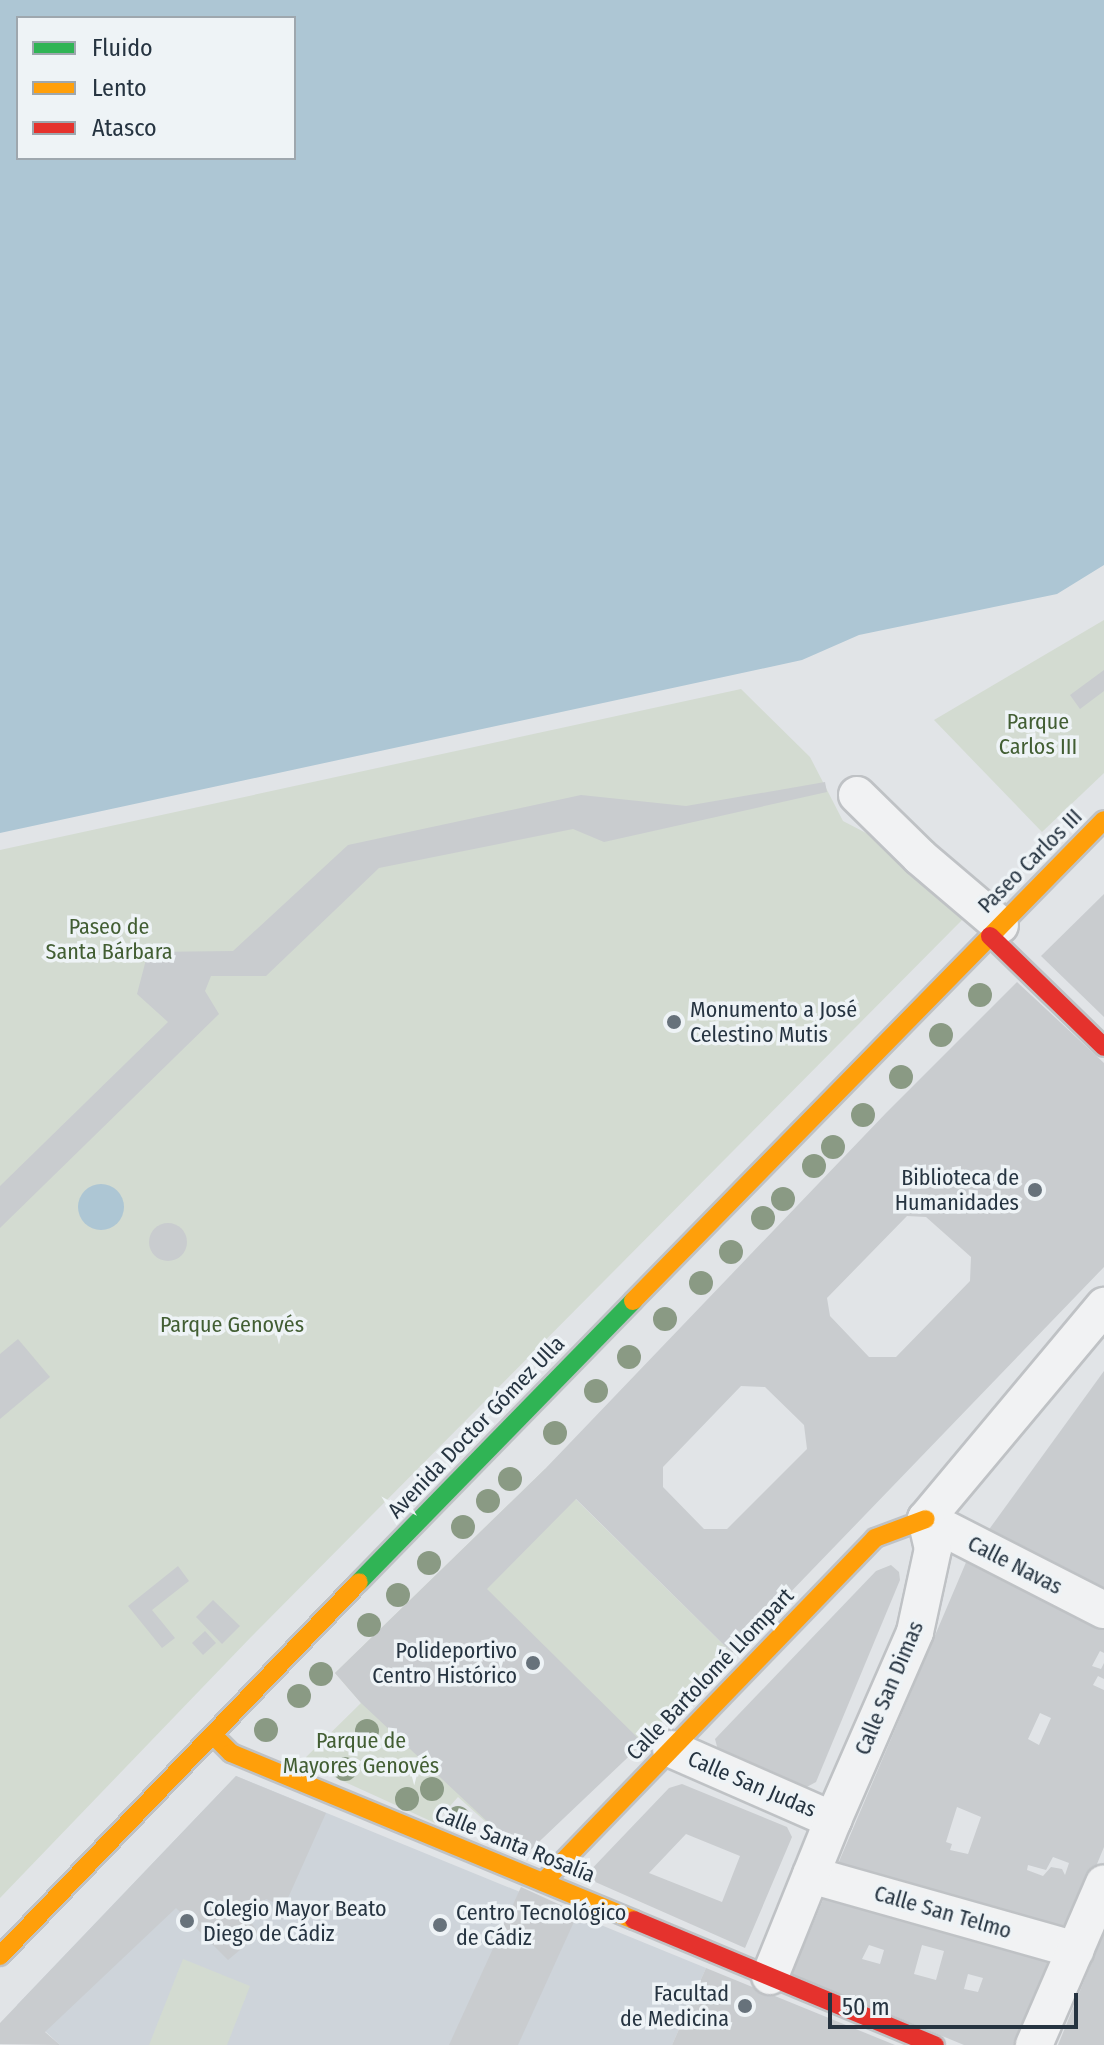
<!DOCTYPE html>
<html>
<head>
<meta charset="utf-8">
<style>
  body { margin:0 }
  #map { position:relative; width:1104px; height:2045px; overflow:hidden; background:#e1e4e7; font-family:"Fira Sans Condensed",sans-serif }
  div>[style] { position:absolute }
  .built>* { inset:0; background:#ced4da }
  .green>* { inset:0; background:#d3dbd1 }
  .water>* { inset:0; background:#adc6d4 }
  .round { border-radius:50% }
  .building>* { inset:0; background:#c9cccf }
  .roads { filter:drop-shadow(2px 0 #bfc2c5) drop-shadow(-2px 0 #bfc2c5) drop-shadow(0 2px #bfc2c5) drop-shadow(0 -2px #bfc2c5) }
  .street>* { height:36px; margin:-18px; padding:0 18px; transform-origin:18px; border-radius:18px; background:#f1f2f3 }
  .fast>* { height:18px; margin:-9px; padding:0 9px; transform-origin:9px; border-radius:9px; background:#30b455 }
  .slow>* { height:18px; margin:-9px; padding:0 9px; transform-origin:9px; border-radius:9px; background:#ff9f0a }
  .jam>* { height:18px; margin:-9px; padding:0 9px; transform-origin:9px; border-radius:9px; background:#e5322d }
  .trees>* { width:24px; height:24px; margin:-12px; border-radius:50%; background:#8a9a84 }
  .dots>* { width:22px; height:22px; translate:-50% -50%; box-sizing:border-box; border:4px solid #eef3f6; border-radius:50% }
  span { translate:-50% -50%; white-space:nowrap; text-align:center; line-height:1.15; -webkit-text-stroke:7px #eef3f6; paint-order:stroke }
  .park-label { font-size:22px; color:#425e33 }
  .street-label { font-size:22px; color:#263441 }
  .poi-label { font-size:22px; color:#263441 }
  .left { translate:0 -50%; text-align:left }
  .right { translate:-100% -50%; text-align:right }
  .legend { position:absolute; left:16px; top:16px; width:280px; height:144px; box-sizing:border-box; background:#eef3f6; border:2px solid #9ea7ae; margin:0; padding:10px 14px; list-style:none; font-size:24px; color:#263441 }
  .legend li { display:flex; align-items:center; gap:16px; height:40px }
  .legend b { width:40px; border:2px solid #9ea7ae }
  .scale { position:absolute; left:828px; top:1993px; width:250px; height:36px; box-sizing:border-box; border:4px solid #263441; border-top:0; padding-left:10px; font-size:24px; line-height:28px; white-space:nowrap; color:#263441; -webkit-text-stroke:6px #eef3f6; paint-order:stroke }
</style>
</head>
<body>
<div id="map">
  <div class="built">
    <i style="clip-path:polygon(236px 1776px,706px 1968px,672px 2045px,60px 2045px,17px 2005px)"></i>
  </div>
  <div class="green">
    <i style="clip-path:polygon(1104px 620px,1104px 773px,1042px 832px,934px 720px)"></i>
    <i style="clip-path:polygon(741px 689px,810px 757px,843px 821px,891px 846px,964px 918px,251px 1637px,0 1898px,0 850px)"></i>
    <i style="clip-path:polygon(545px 1469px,732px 1653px,524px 1856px,458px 1797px,435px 1823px,301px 1762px,361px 1703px,335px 1673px)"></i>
    <i style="clip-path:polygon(183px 1959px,250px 1986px,227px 2045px,149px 2045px)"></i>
  </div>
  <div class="water">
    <i style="clip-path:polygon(evenodd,0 0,1104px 0,1104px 565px,1057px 594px,859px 635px,802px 660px,0 833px,0 0,294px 18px,294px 158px,18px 158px,18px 18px,294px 18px)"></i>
    <i class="round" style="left:78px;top:1184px;width:46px;height:46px"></i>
  </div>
  <div class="building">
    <i style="clip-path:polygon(1104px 670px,1104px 691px,1080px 709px,1070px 695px)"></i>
    <i style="clip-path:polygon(825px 782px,827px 792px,604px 842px,573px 829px,379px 868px,266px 976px,211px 976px,205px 991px,219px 1014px,0 1228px,0 1186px,168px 1022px,137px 994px,148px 952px,233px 951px,348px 845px,581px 795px,686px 806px)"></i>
    <i style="clip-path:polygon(1104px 894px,1104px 1017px,1041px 956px)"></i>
    <i style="clip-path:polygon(evenodd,1017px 982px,1104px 1063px,1104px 1267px,732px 1653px,576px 1499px,487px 1589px,643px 1743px,524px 1856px,361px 1703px,335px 1673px,545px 1469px,886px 1113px,1017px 982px,907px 1216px,926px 1217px,971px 1257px,970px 1281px,896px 1357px,869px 1357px,830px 1316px,827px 1298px,907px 1216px,1017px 982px,741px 1386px,765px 1387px,804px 1425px,807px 1449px,727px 1529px,704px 1529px,663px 1487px,663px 1467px,741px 1386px)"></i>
    <i class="round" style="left:149px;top:1223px;width:38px;height:38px"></i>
    <i style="clip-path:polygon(18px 1339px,50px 1377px,0 1419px,0 1354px)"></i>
    <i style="clip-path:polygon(1104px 1371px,1104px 1597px,985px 1535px)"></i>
    <i style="clip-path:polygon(evenodd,967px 1560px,1104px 1627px,1104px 1653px,1100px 1651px,1092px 1666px,1101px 1669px,1104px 1663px,1104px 1679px,1098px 1676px,1093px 1685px,1104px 1690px,1104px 1847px,1067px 1937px,835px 1871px,967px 1560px,1040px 1713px,1051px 1718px,1039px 1745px,1028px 1739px,1040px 1713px,967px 1560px,957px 1807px,981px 1817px,968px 1854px,950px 1850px,952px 1844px,946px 1842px,957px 1807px,967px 1560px,1053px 1857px,1069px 1863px,1065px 1875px,1062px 1869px,1051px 1867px,1043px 1876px,1027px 1870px,1028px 1865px,1046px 1870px,1053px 1857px)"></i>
    <i style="clip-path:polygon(891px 1565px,899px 1572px,900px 1580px,816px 1782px,803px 1789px,719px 1754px,715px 1739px,876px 1571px)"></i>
    <i style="clip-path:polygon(178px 1566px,189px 1581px,152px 1610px,175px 1638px,162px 1648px,128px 1606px)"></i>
    <i style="clip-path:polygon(213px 1600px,240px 1626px,222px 1644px,196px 1617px)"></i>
    <i style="clip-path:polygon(205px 1631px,216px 1643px,203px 1655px,192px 1643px)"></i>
    <i style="clip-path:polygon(236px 1776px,326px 1813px,284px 1907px,266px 1899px,249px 1919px,259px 1934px,228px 1960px,176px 1908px,45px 2032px,60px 2045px,0 2044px,0 2023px)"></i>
    <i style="clip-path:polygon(evenodd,682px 1784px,787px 1827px,792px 1837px,745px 1948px,584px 1877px,669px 1788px,682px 1784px,686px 1834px,740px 1856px,722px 1902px,649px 1873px,686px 1834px)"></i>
    <i style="clip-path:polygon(521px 1887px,578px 1913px,518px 2045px,449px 2045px)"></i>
    <i style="clip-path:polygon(evenodd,828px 1888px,1060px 1954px,1023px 2045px,964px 2045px,792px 1974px,828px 1888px,869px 1945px,884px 1950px,880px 1964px,862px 1959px,869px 1945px,828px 1888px,922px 1945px,944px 1951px,936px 1980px,914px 1974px,922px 1945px,828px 1888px,968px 1974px,983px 1978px,978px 1992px,964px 1989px,968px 1974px)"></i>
    <i style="clip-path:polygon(1104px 1932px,1104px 2045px,1058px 2045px)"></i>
    <i style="clip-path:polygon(706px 1968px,895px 2045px,672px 2045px)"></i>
  </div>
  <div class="roads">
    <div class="street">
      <i style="left:857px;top:795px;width:88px;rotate:44.5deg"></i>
      <i style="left:920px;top:857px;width:105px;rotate:40.4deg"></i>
      <i style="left:926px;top:1519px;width:278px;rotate:-50.1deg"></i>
      <i style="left:926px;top:1519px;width:200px;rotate:27.1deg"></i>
      <i style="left:671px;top:1749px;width:177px;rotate:23.7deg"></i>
      <i style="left:811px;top:1875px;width:275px;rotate:15.8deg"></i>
      <i style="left:770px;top:1976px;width:168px;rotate:-68deg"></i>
      <i style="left:833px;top:1820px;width:205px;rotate:-66.4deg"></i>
      <i style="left:915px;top:1632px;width:85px;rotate:-77.8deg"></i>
      <i style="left:933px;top:1549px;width:31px;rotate:-103deg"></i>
      <i style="left:1034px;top:2045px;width:176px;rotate:-66.6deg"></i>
    </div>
    <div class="fast">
      <i style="left:359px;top:1582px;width:392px;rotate:-45.7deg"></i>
    </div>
    <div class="slow">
      <i style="left:633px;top:1301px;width:673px;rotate:-45.6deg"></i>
      <i style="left:214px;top:1736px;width:24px;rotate:45deg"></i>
      <i style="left:231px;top:1753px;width:436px;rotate:22.5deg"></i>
      <i style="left:543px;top:1882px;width:478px;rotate:-46deg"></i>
      <i style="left:875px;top:1538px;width:54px;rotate:-20.4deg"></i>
      <i style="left:0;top:1956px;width:518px;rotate:-46.17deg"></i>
    </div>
    <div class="jam">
      <i style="left:990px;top:936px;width:159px;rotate:44.2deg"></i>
      <i style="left:634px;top:1920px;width:326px;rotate:22.6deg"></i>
    </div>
  </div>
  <div class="trees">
    <i style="left:980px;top:995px"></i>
    <i style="left:941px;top:1035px"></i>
    <i style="left:901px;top:1077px"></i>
    <i style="left:863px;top:1115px"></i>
    <i style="left:833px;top:1147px"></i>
    <i style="left:814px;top:1166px"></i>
    <i style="left:783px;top:1199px"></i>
    <i style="left:763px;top:1218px"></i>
    <i style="left:731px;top:1252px"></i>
    <i style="left:701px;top:1283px"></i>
    <i style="left:665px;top:1319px"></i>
    <i style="left:629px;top:1357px"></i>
    <i style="left:596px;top:1391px"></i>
    <i style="left:555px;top:1433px"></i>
    <i style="left:510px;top:1479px"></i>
    <i style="left:488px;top:1501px"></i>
    <i style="left:463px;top:1527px"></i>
    <i style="left:429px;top:1563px"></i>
    <i style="left:398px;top:1595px"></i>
    <i style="left:369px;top:1625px"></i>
    <i style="left:321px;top:1674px"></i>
    <i style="left:299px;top:1696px"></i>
    <i style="left:266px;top:1730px"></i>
    <i style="left:367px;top:1731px"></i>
    <i style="left:345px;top:1769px"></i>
    <i style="left:432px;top:1789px"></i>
    <i style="left:407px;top:1799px"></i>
    <i style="left:458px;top:1818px"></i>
  </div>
  <div class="dots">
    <i style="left:674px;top:1022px;background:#67727b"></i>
    <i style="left:1035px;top:1190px;background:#67727b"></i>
    <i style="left:533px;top:1663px;background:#67727b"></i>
    <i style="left:187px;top:1921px;background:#67727b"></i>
    <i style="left:440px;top:1925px;background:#67727b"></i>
    <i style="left:745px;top:2006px;background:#67727b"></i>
  </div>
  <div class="park-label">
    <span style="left:1038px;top:734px">Parque<br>Carlos III</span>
    <span style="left:109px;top:939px">Paseo de<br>Santa Bárbara</span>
    <span style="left:232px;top:1325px">Parque Genovés</span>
    <span style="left:361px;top:1753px">Parque de<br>Mayores Genovés</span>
  </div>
  <div class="street-label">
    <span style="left:1030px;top:861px;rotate:-45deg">Paseo Carlos III</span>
    <span style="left:476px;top:1427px;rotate:-46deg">Avenida Doctor Gómez Ulla</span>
    <span style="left:1015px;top:1565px;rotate:27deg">Calle Navas</span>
    <span style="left:710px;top:1674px;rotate:-46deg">Calle Bartolomé Llompart</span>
    <span style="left:889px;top:1688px;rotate:-67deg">Calle San Dimas</span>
    <span style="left:752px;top:1784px;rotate:23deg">Calle San Judas</span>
    <span style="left:515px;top:1844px;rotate:22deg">Calle Santa Rosalía</span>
    <span style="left:943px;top:1912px;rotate:16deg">Calle San Telmo</span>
  </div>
  <div class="poi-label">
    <span class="left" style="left:690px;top:1022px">Monumento a José<br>Celestino Mutis</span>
    <span class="right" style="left:1019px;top:1190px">Biblioteca de<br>Humanidades</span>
    <span class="right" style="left:517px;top:1663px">Polideportivo<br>Centro Histórico</span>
    <span class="left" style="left:203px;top:1921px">Colegio Mayor Beato<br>Diego de Cádiz</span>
    <span class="left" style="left:456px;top:1925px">Centro Tecnológico<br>de Cádiz</span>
    <span class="right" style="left:729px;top:2006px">Facultad<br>de Medicina</span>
  </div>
  <ul class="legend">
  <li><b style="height:10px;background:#30b455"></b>Fluido</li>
  <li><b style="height:10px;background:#ff9f0a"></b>Lento</li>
  <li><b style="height:10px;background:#e5322d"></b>Atasco</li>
  </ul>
  <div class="scale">50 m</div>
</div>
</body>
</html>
